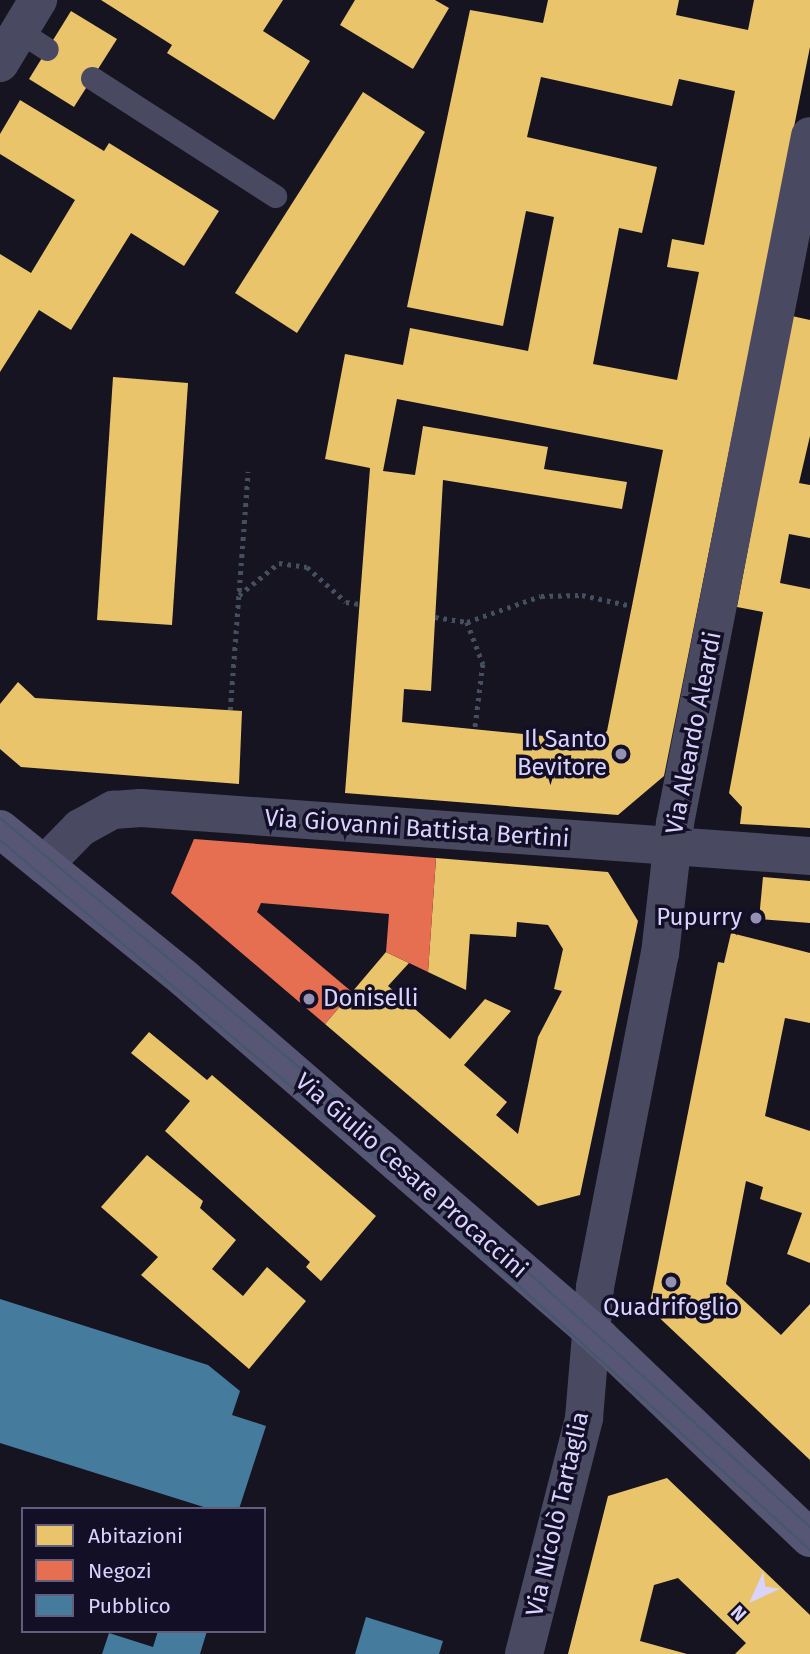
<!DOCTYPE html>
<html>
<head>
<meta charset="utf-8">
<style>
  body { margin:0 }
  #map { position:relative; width:810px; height:1654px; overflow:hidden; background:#161421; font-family:"Fira Sans",sans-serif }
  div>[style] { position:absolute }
  .homes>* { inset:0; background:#e9c46a }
  .shops>* { inset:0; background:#e76f51 }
  .public>* { inset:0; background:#457b9d }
  .path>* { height:4.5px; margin-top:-2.25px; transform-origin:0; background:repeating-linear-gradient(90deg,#44505f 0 3.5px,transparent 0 8.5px) }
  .lane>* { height:23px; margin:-11.5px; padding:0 11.5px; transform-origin:11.5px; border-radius:11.5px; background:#4a4962 }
  .street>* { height:38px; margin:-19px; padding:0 19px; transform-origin:19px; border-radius:19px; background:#4a4962 }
  .secondary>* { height:38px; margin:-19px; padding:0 19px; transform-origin:19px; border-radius:19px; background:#575674 }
  .tram>* { height:2px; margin:-1px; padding:0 1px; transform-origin:1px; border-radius:1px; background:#43596b }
  .dots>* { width:19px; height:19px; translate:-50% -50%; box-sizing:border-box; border:4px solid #130f26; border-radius:50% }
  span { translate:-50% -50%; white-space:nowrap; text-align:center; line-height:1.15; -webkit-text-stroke:7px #130f26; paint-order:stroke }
  .street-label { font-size:24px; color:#d9d4ff }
  .poi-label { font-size:24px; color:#d9d4ff }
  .right { translate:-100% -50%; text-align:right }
  .left { translate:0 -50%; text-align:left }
  .legend { position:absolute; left:21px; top:1507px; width:245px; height:126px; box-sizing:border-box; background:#130f26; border:2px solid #625e7d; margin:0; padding:9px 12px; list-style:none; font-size:21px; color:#d9d4ff }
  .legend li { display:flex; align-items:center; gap:14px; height:35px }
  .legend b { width:35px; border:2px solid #625e7d }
  .north { position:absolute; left:719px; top:1563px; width:70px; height:70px; -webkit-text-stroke:5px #130f26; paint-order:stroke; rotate:225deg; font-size:19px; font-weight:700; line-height:28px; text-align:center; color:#d9d4ff }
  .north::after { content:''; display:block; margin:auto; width:24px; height:32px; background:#d9d4ff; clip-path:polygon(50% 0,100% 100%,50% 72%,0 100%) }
</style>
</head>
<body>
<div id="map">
  <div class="homes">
    <i style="clip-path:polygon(101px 0,283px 0,263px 31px,310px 61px,274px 120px,167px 53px,172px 45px)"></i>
    <i style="clip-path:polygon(355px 0,435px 0,449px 8px,413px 69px,340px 25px)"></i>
    <i style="clip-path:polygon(evenodd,548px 0,679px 0,676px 15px,748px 30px,754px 0,810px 0,810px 47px,664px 776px,618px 815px,345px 793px,370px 468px,325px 459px,345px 354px,403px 365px,410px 328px,528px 351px,554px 217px,526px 211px,503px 326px,407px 307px,470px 10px,543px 23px,548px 0,541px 77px,672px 106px,679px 79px,735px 91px,704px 245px,672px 239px,667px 267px,699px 272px,677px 380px,593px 364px,619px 228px,642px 233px,657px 167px,527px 137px,541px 77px,548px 0,397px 399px,663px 450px,607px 731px,595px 741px,402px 722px,404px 689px,431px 691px,443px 480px,622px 509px,627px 482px,544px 469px,548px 447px,423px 426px,415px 475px,383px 471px,397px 399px)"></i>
    <i style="clip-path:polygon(71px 11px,117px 39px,74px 107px,29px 79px)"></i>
    <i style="clip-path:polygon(363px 92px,425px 132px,297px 333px,235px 293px)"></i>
    <i style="clip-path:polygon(20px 100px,104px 151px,109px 143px,219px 211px,184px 266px,131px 233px,71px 330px,39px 310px,0 372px,0 254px,31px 273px,75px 200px,0 154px,0 134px)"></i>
    <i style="clip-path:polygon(792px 316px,810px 320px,810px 436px,799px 483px,810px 485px,810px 538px,789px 534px,780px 583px,810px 589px,810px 828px,740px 824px,742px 807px,729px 793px,763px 612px,737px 607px)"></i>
    <i style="clip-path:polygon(113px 377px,188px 383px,172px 625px,97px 620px)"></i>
    <i style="clip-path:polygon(18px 682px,35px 698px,242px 711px,239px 784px,21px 767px,0 749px,0 704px)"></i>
    <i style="clip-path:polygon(436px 858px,608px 872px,638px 921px,580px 1195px,538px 1206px,325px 1024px,386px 952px,409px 963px,388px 986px,450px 1039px,485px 999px,511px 1011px,464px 1065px,507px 1102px,496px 1115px,518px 1134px,538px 1037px,562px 991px,554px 989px,563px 949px,548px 925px,517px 922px,516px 937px,470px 934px,466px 990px,428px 972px)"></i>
    <i style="clip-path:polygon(763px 877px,810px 881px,810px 923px,759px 919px)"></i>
    <i style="clip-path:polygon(731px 933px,810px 953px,810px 1023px,785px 1018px,765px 1116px,810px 1131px,810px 1263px,787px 1254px,802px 1213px,760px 1199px,763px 1187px,746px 1181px,726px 1284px,781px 1335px,810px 1304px,810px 1460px,649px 1308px,718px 962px,724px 963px)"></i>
    <i style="clip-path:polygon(149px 1032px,207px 1080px,212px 1075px,376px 1216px,321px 1281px,306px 1267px,310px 1262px,165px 1131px,190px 1101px,131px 1053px)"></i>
    <i style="clip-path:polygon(147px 1155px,203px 1201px,200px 1208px,236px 1240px,212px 1269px,243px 1296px,267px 1267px,306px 1301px,249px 1369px,141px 1275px,158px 1257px,101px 1207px)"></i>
    <i style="clip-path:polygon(667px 1478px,810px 1615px,810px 1654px,735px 1654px,746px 1643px,678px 1578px,654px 1585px,640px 1641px,687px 1654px,568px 1654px,608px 1496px)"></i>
  </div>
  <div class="shops">
    <i style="clip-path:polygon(194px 839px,436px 858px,428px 972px,386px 952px,389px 914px,261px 903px,257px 912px,352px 992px,325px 1024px,171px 893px)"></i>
  </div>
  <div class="public">
    <i style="clip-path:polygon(0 1299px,208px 1365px,240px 1391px,232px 1415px,266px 1426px,239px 1509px,210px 1509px,0 1443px)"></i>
    <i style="clip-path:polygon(366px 1617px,443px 1641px,439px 1654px,355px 1654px)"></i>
    <i style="clip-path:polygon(158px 1631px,207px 1631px,200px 1654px,102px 1654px,109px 1633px,153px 1647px)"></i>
  </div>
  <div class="path">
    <i style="left:239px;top:595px;width:51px;rotate:-38.7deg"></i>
    <i style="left:279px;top:563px;width:28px;rotate:8deg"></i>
    <i style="left:307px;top:567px;width:52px;rotate:41.9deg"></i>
    <i style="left:346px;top:602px;width:14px;rotate:8deg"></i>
    <i style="left:435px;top:617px;width:32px;rotate:9deg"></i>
    <i style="left:467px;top:622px;width:78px;rotate:-19.4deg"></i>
    <i style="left:541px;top:596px;width:41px;rotate:-1.4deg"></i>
    <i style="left:582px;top:595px;width:51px;rotate:12.4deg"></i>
    <i style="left:467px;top:622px;width:45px;rotate:69.1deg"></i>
    <i style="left:483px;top:664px;width:65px;rotate:97deg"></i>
    <i style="left:230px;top:710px;width:239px;rotate:-85.7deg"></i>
  </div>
  <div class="lane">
    <i style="left:19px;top:31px;width:33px;rotate:33deg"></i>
    <i style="left:92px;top:78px;width:218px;rotate:32.8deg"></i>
  </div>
  <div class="street">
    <i style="left:0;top:63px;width:74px;rotate:-58.9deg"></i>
    <i style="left:44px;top:865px;width:52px;rotate:-45.8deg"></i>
    <i style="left:80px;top:828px;width:38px;rotate:-29deg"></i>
    <i style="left:113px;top:810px;width:28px;rotate:-4deg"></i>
    <i style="left:141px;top:808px;width:671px;rotate:4.1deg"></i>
    <i style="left:524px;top:1654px;width:244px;rotate:-75.7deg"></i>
    <i style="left:584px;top:1418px;width:131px;rotate:-85.2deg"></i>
    <i style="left:595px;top:1287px;width:339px;rotate:-79deg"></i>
    <i style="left:660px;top:954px;width:132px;rotate:-83.5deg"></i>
    <i style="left:675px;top:823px;width:700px;rotate:-78.88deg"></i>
  </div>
  <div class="secondary">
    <i style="left:0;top:829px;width:238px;rotate:39deg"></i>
    <i style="left:185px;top:979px;width:549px;rotate:40.86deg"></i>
    <i style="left:600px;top:1338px;width:290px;rotate:43.6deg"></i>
  </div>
  <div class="tram">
    <i style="left:0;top:818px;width:410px;rotate:39.8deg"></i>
    <i style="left:315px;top:1080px;width:667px;rotate:42.08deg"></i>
    <i style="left:0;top:840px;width:540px;rotate:40.27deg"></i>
    <i style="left:412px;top:1189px;width:537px;rotate:42.21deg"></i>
  </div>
  <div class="dots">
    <i style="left:621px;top:754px;background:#9591b1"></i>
    <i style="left:756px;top:918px;background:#9591b1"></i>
    <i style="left:309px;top:999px;background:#9591b1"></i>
    <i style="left:671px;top:1282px;background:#9591b1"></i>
  </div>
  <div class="street-label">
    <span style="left:694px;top:733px;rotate:-79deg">Via Aleardo Aleardi</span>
    <span style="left:417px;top:829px;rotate:4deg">Via Giovanni Battista Bertini</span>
    <span style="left:411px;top:1176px;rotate:41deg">Via Giulio Cesare Procaccini</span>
    <span style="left:558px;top:1514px;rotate:-77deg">Via Nicolò Tartaglia</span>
  </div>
  <div class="poi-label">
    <span class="right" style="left:607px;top:754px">Il Santo<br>Bevitore</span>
    <span class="right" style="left:742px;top:918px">Pupurry</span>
    <span class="left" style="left:323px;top:999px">Doniselli</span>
    <span style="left:671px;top:1308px">Quadrifoglio</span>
  </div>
  <ul class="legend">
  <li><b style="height:19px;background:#e9c46a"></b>Abitazioni</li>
  <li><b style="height:19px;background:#e76f51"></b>Negozi</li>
  <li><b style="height:19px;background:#457b9d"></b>Pubblico</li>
  </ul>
  <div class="north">N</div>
</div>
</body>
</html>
